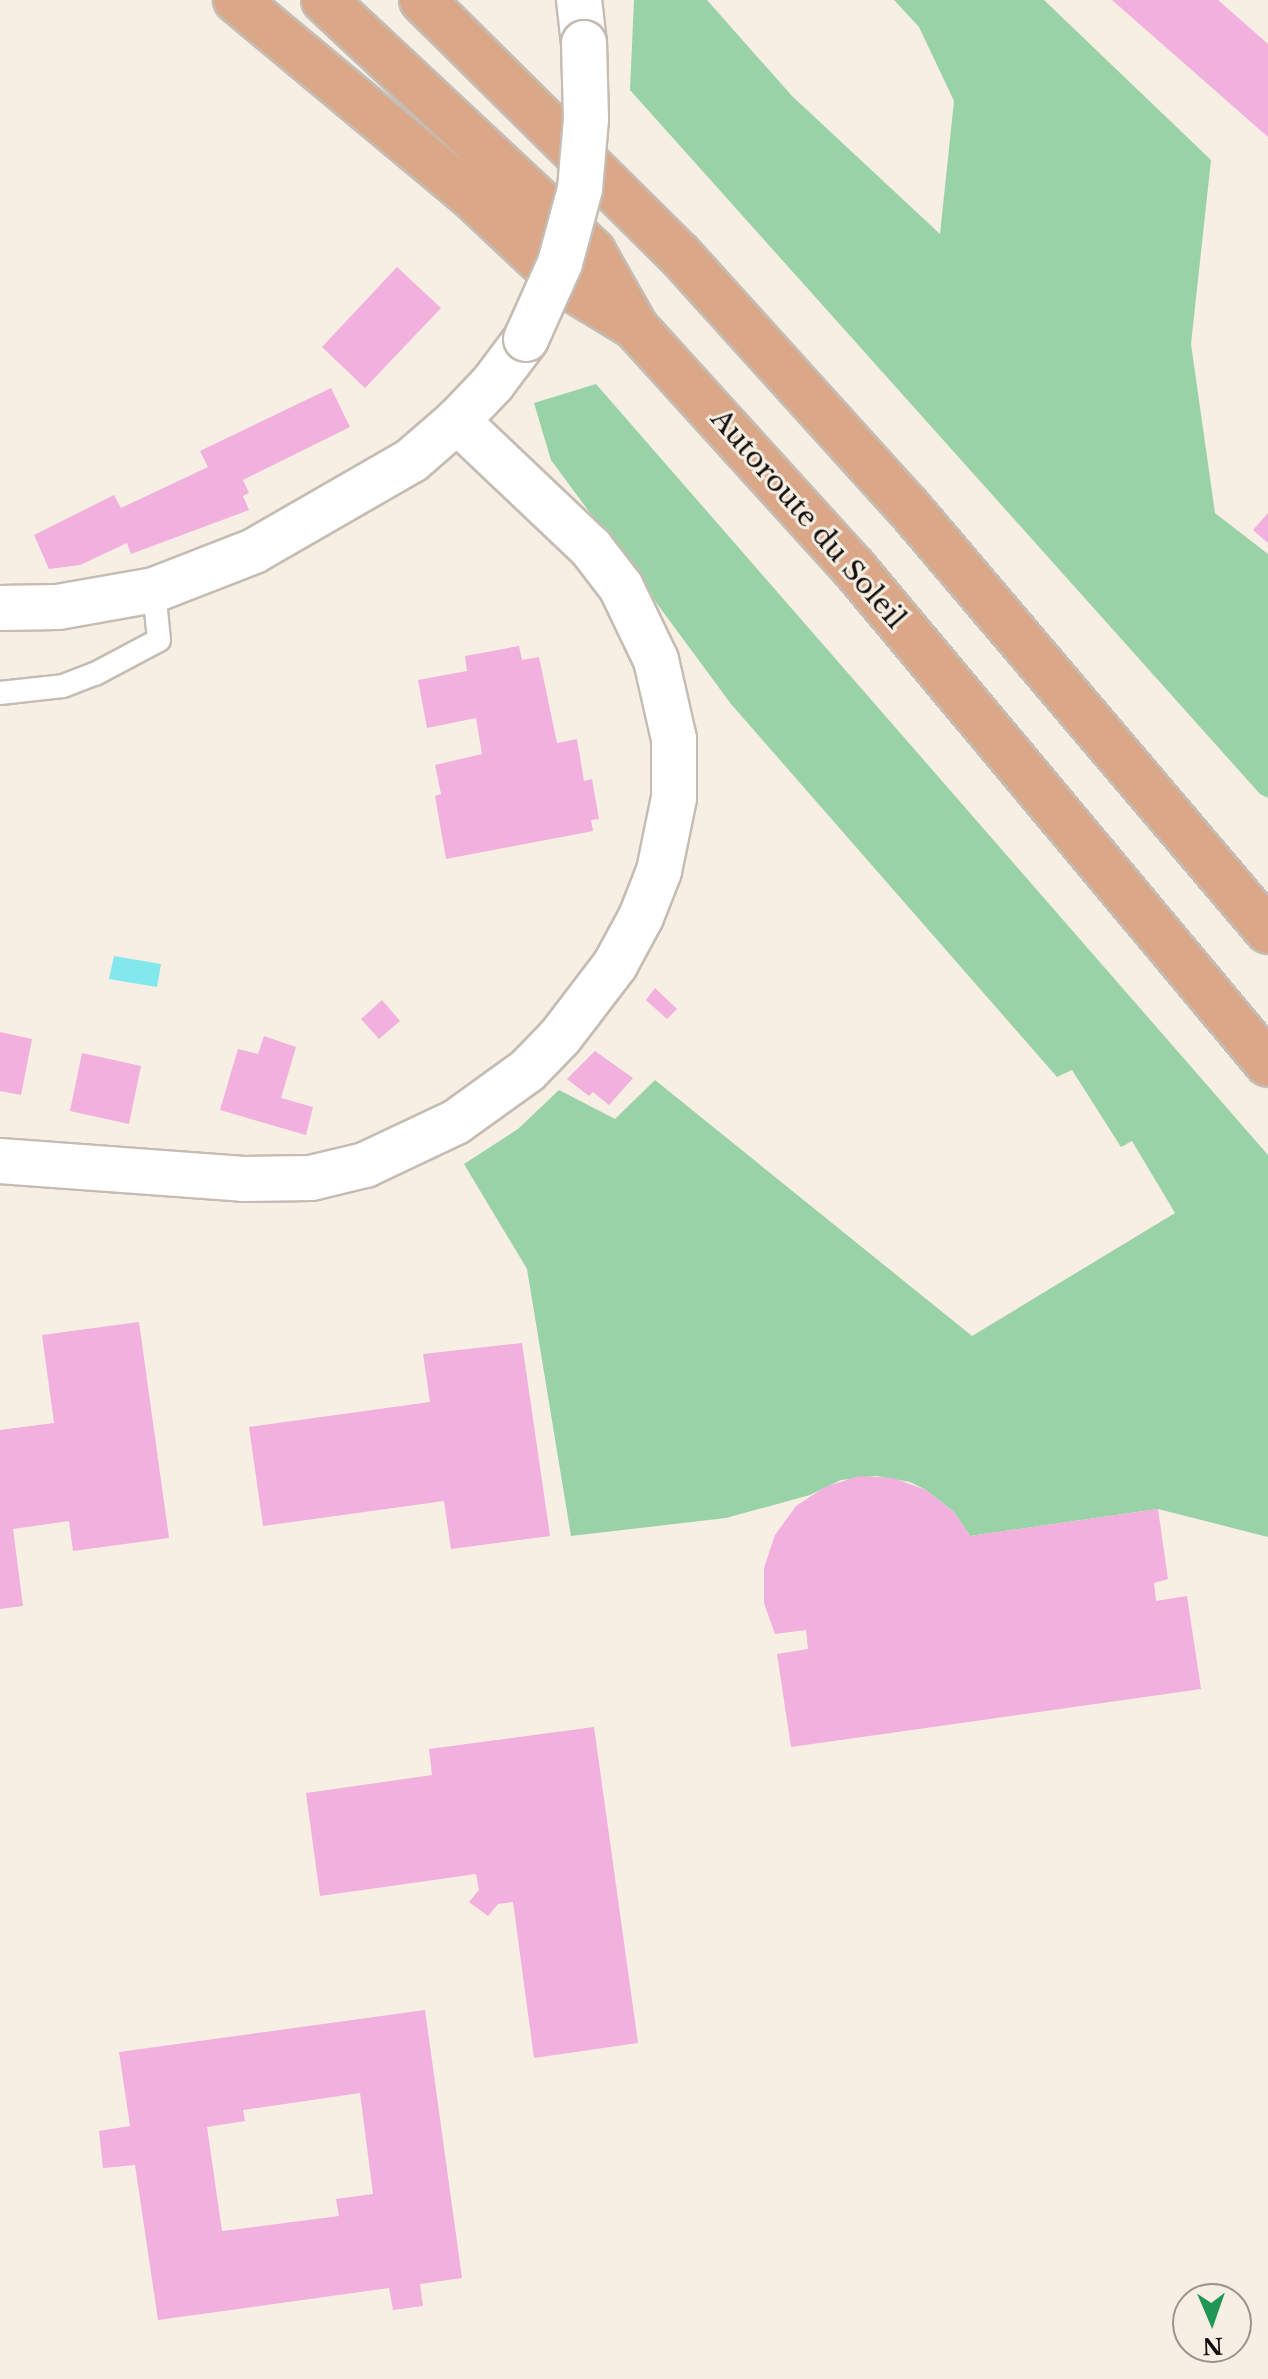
<!DOCTYPE html>
<html>
<head>
<meta charset="utf-8">
<style>
  body { margin:0 }
  #map { position:relative; width:1268px; height:2379px; overflow:hidden; background:#f7eee4; font-family:"Libre Baskerville",serif }
  div>[style] { position:absolute }
  .green>* { inset:0; background:#9ad2a8 }
  .water>* { inset:0; background:#82e8ee }
  .building>* { inset:0; background:#f1b0de }
  .roads { filter:drop-shadow(2px 0 #c5bcb3) drop-shadow(-2px 0 #c5bcb3) drop-shadow(0 2px #c5bcb3) drop-shadow(0 -2px #c5bcb3) }
  .service>* { height:22px; margin:-11px; padding:0 11px; transform-origin:11px; border-radius:11px; background:#fff }
  .tertiary>* { height:44px; margin:-22px; padding:0 22px; transform-origin:22px; border-radius:22px; background:#fff }
  .secondary>* { height:44px; margin:-22px; padding:0 22px; transform-origin:22px; border-radius:22px; background:#fff }
  .trunk>* { height:44px; margin:-22px; padding:0 22px; transform-origin:22px; border-radius:22px; background:#daa888 }
  .bridges { filter:drop-shadow(2px 0 #c5bcb3) drop-shadow(-2px 0 #c5bcb3) drop-shadow(0 2px #c5bcb3) drop-shadow(0 -2px #c5bcb3) }
  .secondary-bridge>* { height:44px; margin:-22px; padding:0 22px; transform-origin:22px; border-radius:22px; background:#fff }
  span { translate:-50% -50%; white-space:nowrap; text-align:center; line-height:1.15; -webkit-text-stroke:6px #f7eee4; paint-order:stroke }
  .street-label { font-size:28px; color:#100d0a }
  .north { position:absolute; left:1172px; top:2283px; width:80px; height:80px; box-sizing:border-box; background:#f7eee4; border:2px solid #9b948d; border-radius:50%; rotate:178deg; font-size:22px; font-weight:700; line-height:32px; text-align:center; color:#100d0a }
  .north::after { content:''; display:block; margin:auto; width:28px; height:36px; background:#1f9753; clip-path:polygon(50% 0,100% 100%,50% 72%,0 100%) }
</style>
</head>
<body>
<div id="map">
  <div class="green">
    <i style="clip-path:polygon(634px 0,707px 0,792px 96px,940px 234px,954px 101px,919px 27px,894px 0,1044px 0,1211px 160px,1191px 344px,1215px 513px,1268px 554px,1268px 798px,1260px 794px,630px 90px)"></i>
    <i style="clip-path:polygon(596px 384px,1268px 1155px,1268px 1537px,1158px 1509px,970px 1536px,954px 1512px,926px 1490px,910px 1482px,876px 1476px,841px 1480px,810px 1495px,726px 1518px,571px 1536px,527px 1269px,464px 1164px,518px 1129px,559px 1090px,615px 1119px,655px 1080px,972px 1336px,1175px 1213px,1132px 1141px,1121px 1147px,1072px 1070px,1057px 1077px,731px 704px,551px 460px,534px 403px)"></i>
  </div>
  <div class="water">
    <i style="clip-path:polygon(114px 956px,161px 964px,157px 987px,109px 979px)"></i>
  </div>
  <div class="building">
    <i style="clip-path:polygon(1112px 0,1218px 0,1268px 44px,1268px 137px)"></i>
    <i style="clip-path:polygon(397px 267px,441px 308px,365px 388px,322px 347px)"></i>
    <i style="clip-path:polygon(331px 388px,350px 427px,243px 480px,249px 493px,243px 496px,249px 510px,131px 554px,127px 543px,80px 565px,49px 569px,34px 535px,114px 495px,121px 508px,208px 467px,200px 451px)"></i>
    <i style="clip-path:polygon(1268px 513px,1268px 543px,1253px 530px)"></i>
    <i style="clip-path:polygon(519px 646px,522px 660px,539px 657px,557px 743px,577px 739px,584px 781px,592px 779px,599px 819px,591px 820px,593px 831px,446px 859px,435px 796px,441px 794px,435px 765px,482px 754px,476px 718px,427px 728px,418px 680px,467px 671px,465px 656px)"></i>
    <i style="clip-path:polygon(655px 988px,677px 1009px,667px 1019px,646px 1000px)"></i>
    <i style="clip-path:polygon(382px 1000px,400px 1021px,379px 1039px,361px 1019px)"></i>
    <i style="clip-path:polygon(0 1032px,32px 1039px,21px 1095px,0 1091px)"></i>
    <i style="clip-path:polygon(264px 1036px,296px 1047px,281px 1098px,313px 1107px,306px 1135px,220px 1110px,238px 1049px,258px 1054px)"></i>
    <i style="clip-path:polygon(595px 1051px,633px 1078px,609px 1105px,593px 1092px,589px 1096px,567px 1079px)"></i>
    <i style="clip-path:polygon(82px 1053px,141px 1066px,129px 1124px,70px 1111px)"></i>
    <i style="clip-path:polygon(139px 1322px,169px 1538px,73px 1551px,69px 1521px,13px 1529px,23px 1606px,0 1609px,0 1430px,54px 1423px,42px 1335px)"></i>
    <i style="clip-path:polygon(522px 1343px,550px 1536px,451px 1549px,444px 1501px,263px 1526px,249px 1427px,430px 1402px,423px 1354px)"></i>
    <i style="clip-path:polygon(859px 1476px,893px 1478px,926px 1490px,954px 1512px,970px 1536px,1158px 1509px,1168px 1579px,1154px 1583px,1156px 1601px,1187px 1596px,1201px 1689px,791px 1747px,777px 1654px,808px 1649px,806px 1630px,775px 1634px,764px 1603px,764px 1568px,775px 1535px,796px 1506px,825px 1487px)"></i>
    <i style="clip-path:polygon(594px 1727px,638px 2043px,534px 2058px,513px 1902px,498px 1904px,488px 1916px,469px 1902px,479px 1890px,476px 1874px,320px 1896px,306px 1793px,432px 1775px,429px 1749px)"></i>
    <i style="clip-path:polygon(evenodd,425px 2010px,462px 2278px,420px 2284px,423px 2306px,393px 2310px,389px 2288px,158px 2320px,135px 2165px,103px 2168px,99px 2131px,130px 2126px,119px 2052px,425px 2010px,360px 2093px,373px 2194px,336px 2199px,339px 2216px,222px 2231px,207px 2127px,245px 2121px,243px 2110px,360px 2093px)"></i>
  </div>
  <div class="roads">
    <div class="service">
      <i style="left:0;top:693px;width:63px;rotate:-6.3deg"></i>
      <i style="left:63px;top:686px;width:34px;rotate:-21deg"></i>
      <i style="left:95px;top:674px;width:72px;rotate:-28deg"></i>
      <i style="left:159px;top:640px;width:50px;rotate:-95.7deg"></i>
    </div>
    <div class="tertiary">
      <i style="left:0;top:1161px;width:244px;rotate:4.2deg"></i>
      <i style="left:243px;top:1179px;width:68px;rotate:-0.8deg"></i>
      <i style="left:311px;top:1178px;width:56px;rotate:-13.5deg"></i>
      <i style="left:365px;top:1165px;width:101px;rotate:-25.3deg"></i>
      <i style="left:456px;top:1122px;width:87px;rotate:-35.7deg"></i>
      <i style="left:527px;top:1071px;width:47px;rotate:-45.9deg"></i>
      <i style="left:560px;top:1037px;width:91px;rotate:-52.6deg"></i>
      <i style="left:615px;top:965px;width:55px;rotate:-61.6deg"></i>
      <i style="left:641px;top:917px;width:49px;rotate:-68.6deg"></i>
      <i style="left:659px;top:871px;width:75px;rotate:-78.4deg"></i>
      <i style="left:674px;top:798px;width:59px;rotate:-90deg"></i>
      <i style="left:674px;top:739px;width:81px;rotate:-102.8deg"></i>
      <i style="left:656px;top:660px;width:81px;rotate:-115.6deg"></i>
      <i style="left:621px;top:587px;width:49px;rotate:-127.6deg"></i>
      <i style="left:591px;top:548px;width:185px;rotate:-136.5deg"></i>
    </div>
    <div class="secondary">
      <i style="left:579px;top:0;width:43px;rotate:83.4deg"></i>
      <i style="left:0;top:608px;width:58px;rotate:-1deg"></i>
      <i style="left:58px;top:607px;width:97px;rotate:-10deg"></i>
      <i style="left:154px;top:590px;width:107px;rotate:-21.3deg"></i>
      <i style="left:254px;top:551px;width:182px;rotate:-29.9deg"></i>
      <i style="left:412px;top:460px;width:60px;rotate:-40.9deg"></i>
      <i style="left:457px;top:421px;width:52px;rotate:-46.5deg"></i>
      <i style="left:493px;top:383px;width:55px;rotate:-53.1deg"></i>
    </div>
    <div class="trunk">
      <i style="left:236px;top:0;width:302px;rotate:39.8deg"></i>
      <i style="left:468px;top:193px;width:134px;rotate:43.2deg"></i>
      <i style="left:566px;top:285px;width:79px;rotate:31.1deg"></i>
      <i style="left:324px;top:0;width:369px;rotate:43.1deg"></i>
      <i style="left:593px;top:252px;width:87px;rotate:60.5deg"></i>
      <i style="left:636px;top:328px;width:323px;rotate:47.8deg"></i>
      <i style="left:853px;top:567px;width:647px;rotate:50.14deg"></i>
      <i style="left:422px;top:0;width:361px;rotate:44.7deg"></i>
      <i style="left:679px;top:254px;width:341px;rotate:47.9deg"></i>
      <i style="left:908px;top:507px;width:556px;rotate:49.67deg"></i>
    </div>
  </div>
  <div class="bridges">
    <div class="secondary-bridge">
      <i style="left:526px;top:339px;width:83px;rotate:-65.9deg"></i>
      <i style="left:560px;top:263px;width:77px;rotate:-74.9deg"></i>
      <i style="left:580px;top:189px;width:70px;rotate:-85.1deg"></i>
      <i style="left:586px;top:119px;width:76px;rotate:-91.5deg"></i>
    </div>
  </div>
  <div class="street-label">
    <span style="left:808px;top:519px;rotate:49deg">Autoroute du Soleil</span>
  </div>
  <div class="north">N</div>
</div>
</body>
</html>
